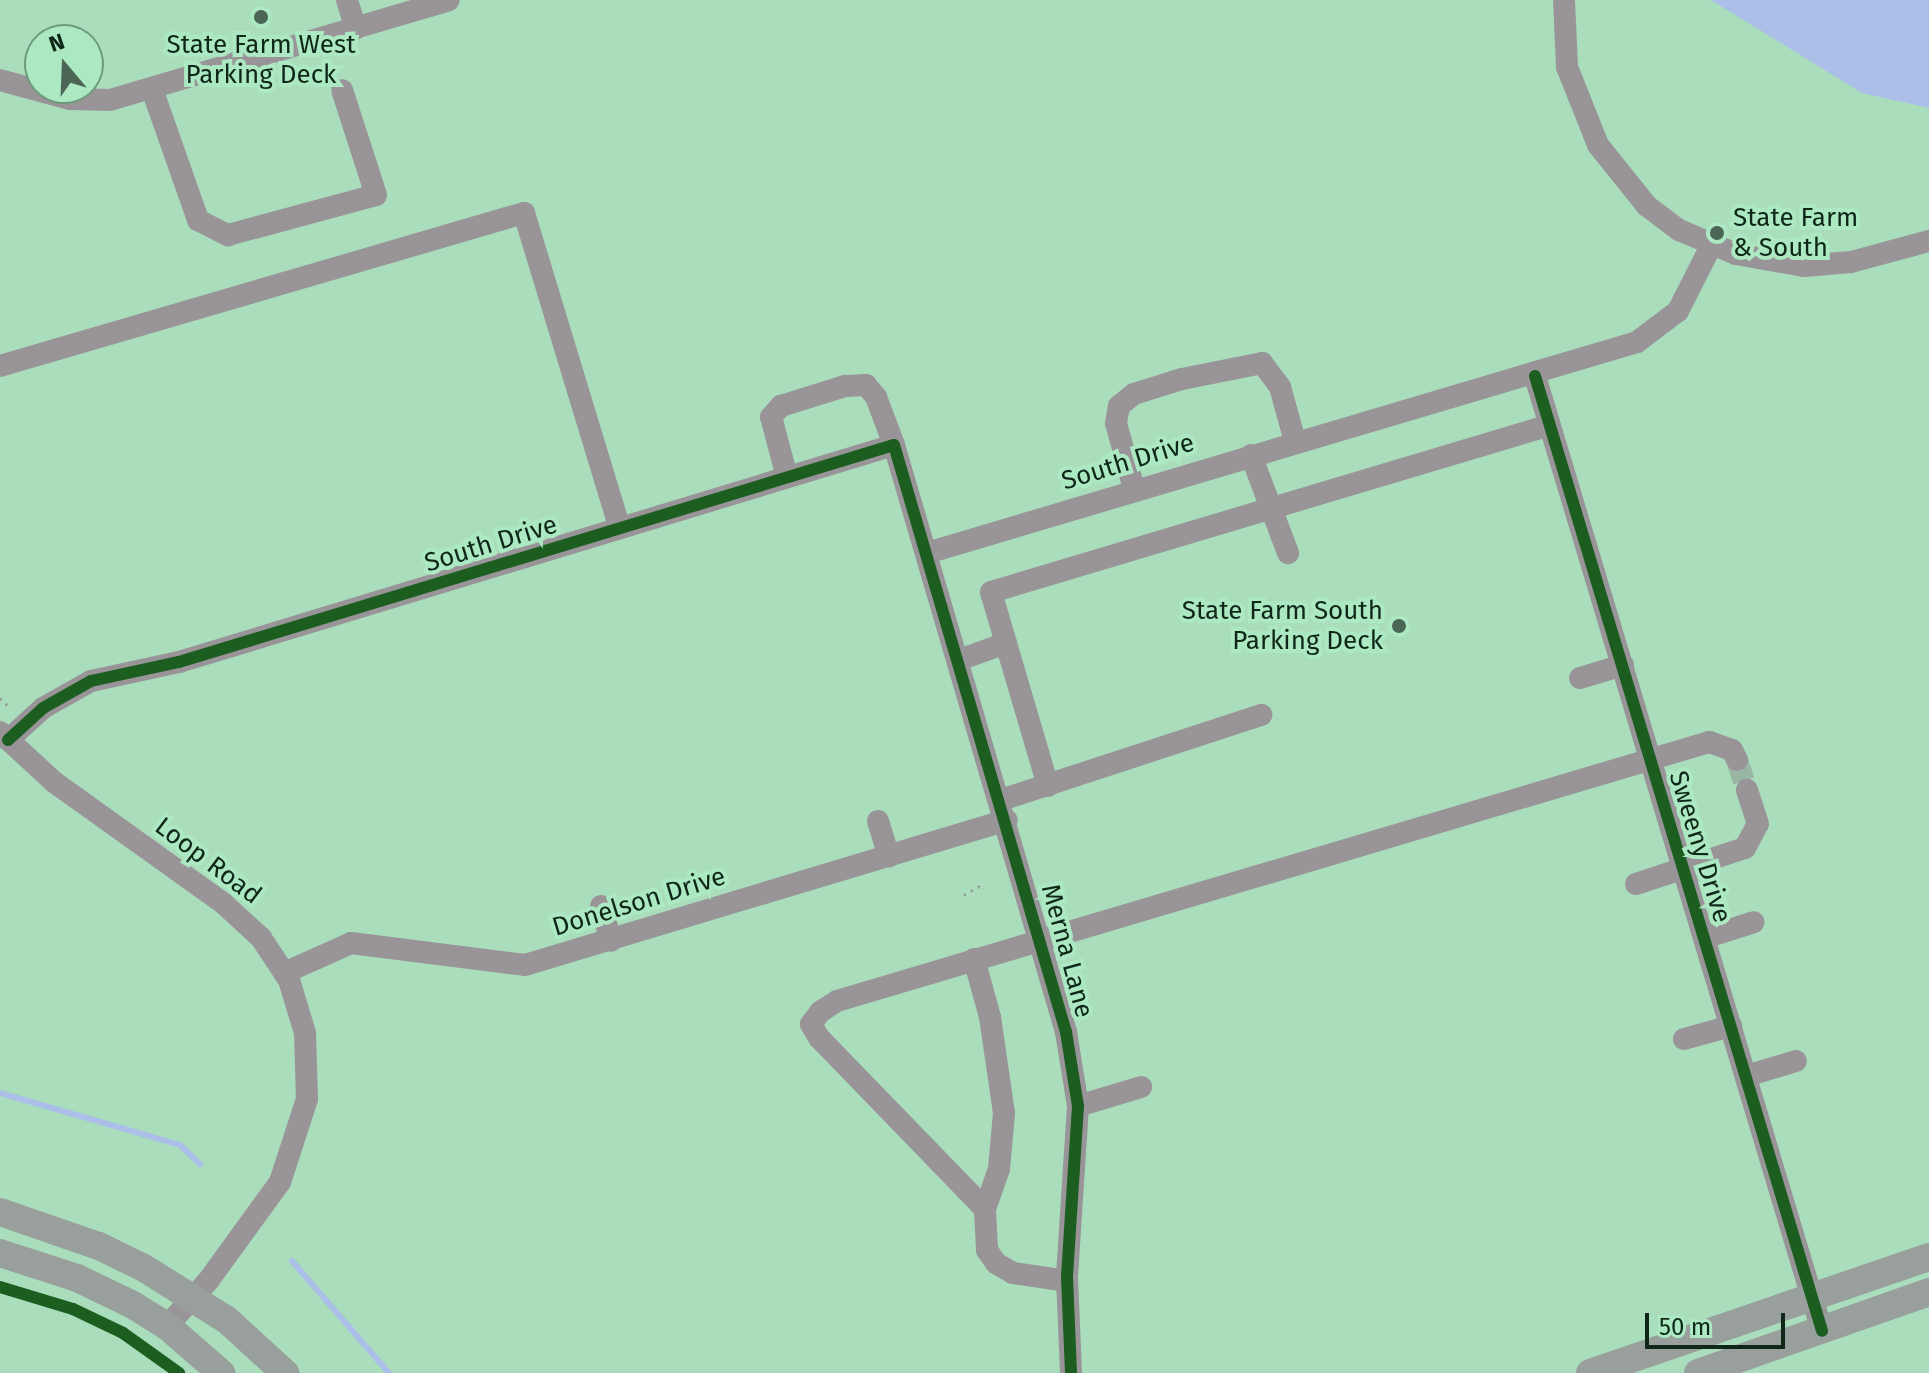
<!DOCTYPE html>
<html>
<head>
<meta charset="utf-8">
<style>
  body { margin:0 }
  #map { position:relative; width:1929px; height:1373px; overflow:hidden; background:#badac5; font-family:"Fira Sans",sans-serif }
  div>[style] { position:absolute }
  .built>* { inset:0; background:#aaddbc }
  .water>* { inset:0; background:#acbfe9 }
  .stream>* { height:6px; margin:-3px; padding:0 3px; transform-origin:3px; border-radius:3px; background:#acbfe9 }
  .minor-tunnel>* { height:22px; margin-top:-11px; transform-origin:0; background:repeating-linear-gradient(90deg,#98b6a3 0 22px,transparent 0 33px) }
  .path>* { height:3px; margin-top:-1.5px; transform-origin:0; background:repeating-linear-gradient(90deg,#939996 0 2px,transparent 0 8px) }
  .minor>* { height:22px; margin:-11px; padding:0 11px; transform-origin:11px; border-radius:11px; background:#989498 }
  .major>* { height:28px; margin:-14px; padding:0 14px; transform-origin:14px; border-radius:14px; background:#989f9c }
  .cycleway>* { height:12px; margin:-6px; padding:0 6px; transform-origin:6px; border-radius:6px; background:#1b5e20 }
  .dots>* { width:22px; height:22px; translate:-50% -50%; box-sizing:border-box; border:4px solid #ace8c1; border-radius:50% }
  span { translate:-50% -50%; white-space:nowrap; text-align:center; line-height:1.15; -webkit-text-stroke:8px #ace8c1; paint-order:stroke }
  .poi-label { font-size:26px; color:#0f2719 }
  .left { translate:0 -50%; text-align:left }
  .right { translate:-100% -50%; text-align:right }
  .street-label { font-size:26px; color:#0f2719 }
  .north { position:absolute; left:24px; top:24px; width:80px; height:80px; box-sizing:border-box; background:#ace8c1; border:2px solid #6d9b7e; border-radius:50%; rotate:341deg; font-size:22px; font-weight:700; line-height:32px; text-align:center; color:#0f2719 }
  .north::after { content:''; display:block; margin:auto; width:28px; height:36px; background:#4b6655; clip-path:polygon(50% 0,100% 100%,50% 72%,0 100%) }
  .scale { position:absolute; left:1645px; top:1313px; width:140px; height:36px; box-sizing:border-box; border:4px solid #0f2719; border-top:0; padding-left:10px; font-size:24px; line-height:28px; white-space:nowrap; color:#0f2719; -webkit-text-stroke:6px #ace8c1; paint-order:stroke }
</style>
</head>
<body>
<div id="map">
  <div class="built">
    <i style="clip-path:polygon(evenodd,0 0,1929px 0,1929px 1373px,0 1373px,0 0,40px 40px,88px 40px,88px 88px,40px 88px,40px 40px)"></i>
  </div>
  <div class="water">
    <i style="clip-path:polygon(1711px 0,1929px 0,1929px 108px,1862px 93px)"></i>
  </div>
  <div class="stream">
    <i style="left:0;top:1093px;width:187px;rotate:16.1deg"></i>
    <i style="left:180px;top:1145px;width:28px;rotate:44deg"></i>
    <i style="left:292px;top:1261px;width:148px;rotate:49.1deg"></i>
  </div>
  <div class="minor-tunnel">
    <i style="left:1737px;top:760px;width:32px;rotate:72deg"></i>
  </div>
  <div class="path">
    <i style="left:0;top:698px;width:14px;rotate:45deg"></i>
    <i style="left:964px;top:895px;width:20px;rotate:-30deg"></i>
  </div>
  <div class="minor">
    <i style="left:347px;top:0;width:30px;rotate:73deg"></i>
    <i style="left:1564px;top:0;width:67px;rotate:87.4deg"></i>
    <i style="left:1567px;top:67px;width:84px;rotate:68.3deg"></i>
    <i style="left:1598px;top:145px;width:78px;rotate:51.2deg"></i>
    <i style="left:1647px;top:206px;width:40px;rotate:37deg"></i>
    <i style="left:1679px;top:230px;width:62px;rotate:22.8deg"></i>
    <i style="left:1736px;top:254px;width:69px;rotate:10deg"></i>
    <i style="left:1804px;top:266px;width:47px;rotate:-4.9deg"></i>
    <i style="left:1851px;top:262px;width:81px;rotate:-15.1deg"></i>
    <i style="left:0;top:80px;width:73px;rotate:15.2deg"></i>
    <i style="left:70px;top:99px;width:40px;rotate:1.4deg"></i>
    <i style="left:110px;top:100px;width:353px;rotate:-16.4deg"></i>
    <i style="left:153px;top:92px;width:136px;rotate:70.6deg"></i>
    <i style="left:198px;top:220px;width:34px;rotate:27deg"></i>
    <i style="left:228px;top:235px;width:153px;rotate:-15.1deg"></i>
    <i style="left:376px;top:195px;width:110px;rotate:-107.9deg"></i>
    <i style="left:0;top:366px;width:546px;rotate:-16.28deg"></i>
    <i style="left:524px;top:213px;width:329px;rotate:73.1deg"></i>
    <i style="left:1535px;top:376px;width:997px;rotate:73.27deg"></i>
    <i style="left:1251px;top:455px;width:105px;rotate:69.3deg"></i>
    <i style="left:787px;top:477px;width:62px;rotate:-104.9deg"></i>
    <i style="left:771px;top:417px;width:15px;rotate:-48deg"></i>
    <i style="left:781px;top:406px;width:67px;rotate:-17.4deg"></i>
    <i style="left:845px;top:386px;width:21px;rotate:-3deg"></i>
    <i style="left:866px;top:385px;width:16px;rotate:50deg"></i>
    <i style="left:876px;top:397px;width:51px;rotate:69.4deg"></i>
    <i style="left:1134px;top:489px;width:68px;rotate:-105.3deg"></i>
    <i style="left:1116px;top:423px;width:17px;rotate:-80deg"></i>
    <i style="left:1119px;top:406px;width:19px;rotate:-39deg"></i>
    <i style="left:1134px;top:394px;width:50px;rotate:-17.4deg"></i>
    <i style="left:1182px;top:379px;width:82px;rotate:-11.3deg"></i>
    <i style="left:1262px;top:363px;width:30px;rotate:53deg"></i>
    <i style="left:1280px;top:387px;width:56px;rotate:74.5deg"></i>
    <i style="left:927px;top:553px;width:741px;rotate:-16.55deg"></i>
    <i style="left:1637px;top:342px;width:51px;rotate:-37.1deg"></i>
    <i style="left:1678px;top:311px;width:73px;rotate:-63.1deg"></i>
    <i style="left:959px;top:660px;width:50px;rotate:-19.9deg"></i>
    <i style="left:1580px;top:678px;width:45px;rotate:-16.8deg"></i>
    <i style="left:0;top:732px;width:74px;rotate:42.8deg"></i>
    <i style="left:54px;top:782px;width:208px;rotate:35.6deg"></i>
    <i style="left:223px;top:903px;width:52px;rotate:42.6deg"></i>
    <i style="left:261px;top:938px;width:50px;rotate:56.3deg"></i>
    <i style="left:289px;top:980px;width:55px;rotate:73.2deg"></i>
    <i style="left:305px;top:1033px;width:66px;rotate:88.3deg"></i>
    <i style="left:307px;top:1099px;width:87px;rotate:108deg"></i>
    <i style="left:280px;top:1182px;width:122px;rotate:126deg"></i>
    <i style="left:208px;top:1281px;width:61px;rotate:132.3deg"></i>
    <i style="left:8px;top:740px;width:47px;rotate:-42.4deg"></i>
    <i style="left:43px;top:708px;width:55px;rotate:-29.4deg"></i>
    <i style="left:91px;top:681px;width:90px;rotate:-12.2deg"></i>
    <i style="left:179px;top:662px;width:747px;rotate:-16.88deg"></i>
    <i style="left:894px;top:445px;width:612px;rotate:73.67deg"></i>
    <i style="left:1066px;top:1032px;width:75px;rotate:80.8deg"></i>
    <i style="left:1078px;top:1106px;width:171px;rotate:93.7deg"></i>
    <i style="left:1067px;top:1277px;width:96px;rotate:87.6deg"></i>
    <i style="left:1048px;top:786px;width:202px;rotate:-106.4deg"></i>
    <i style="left:991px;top:592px;width:583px;rotate:-16.63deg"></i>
    <i style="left:1001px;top:800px;width:274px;rotate:-18.1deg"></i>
    <i style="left:878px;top:821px;width:37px;rotate:73deg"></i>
    <i style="left:1636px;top:884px;width:115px;rotate:-18.3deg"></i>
    <i style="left:1745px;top:848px;width:27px;rotate:-62deg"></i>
    <i style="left:1758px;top:824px;width:36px;rotate:-108deg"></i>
    <i style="left:601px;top:906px;width:36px;rotate:74deg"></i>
    <i style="left:1704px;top:938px;width:52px;rotate:-17.7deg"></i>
    <i style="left:974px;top:959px;width:60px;rotate:74.6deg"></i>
    <i style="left:990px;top:1017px;width:97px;rotate:81.7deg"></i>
    <i style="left:1004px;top:1113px;width:56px;rotate:95.1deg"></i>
    <i style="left:999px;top:1169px;width:42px;rotate:109.3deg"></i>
    <i style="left:284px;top:973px;width:73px;rotate:-24.1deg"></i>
    <i style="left:351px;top:943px;width:175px;rotate:7.2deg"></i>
    <i style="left:525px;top:965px;width:503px;rotate:-16.74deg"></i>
    <i style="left:1684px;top:1039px;width:49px;rotate:-15.5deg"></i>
    <i style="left:1746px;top:1076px;width:52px;rotate:-16.7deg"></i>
    <i style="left:1078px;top:1106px;width:66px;rotate:-16.8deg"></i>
    <i style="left:1067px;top:1281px;width:55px;rotate:-171.6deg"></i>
    <i style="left:1013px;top:1273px;width:20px;rotate:-150deg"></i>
    <i style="left:996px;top:1263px;width:16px;rotate:-125deg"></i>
    <i style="left:987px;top:1250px;width:41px;rotate:-92.8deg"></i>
    <i style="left:985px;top:1209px;width:238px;rotate:-134.1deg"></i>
    <i style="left:819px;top:1038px;width:16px;rotate:-120deg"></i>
    <i style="left:811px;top:1024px;width:15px;rotate:-53deg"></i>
    <i style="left:820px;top:1012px;width:20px;rotate:-33deg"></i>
    <i style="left:837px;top:1001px;width:910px;rotate:-16.54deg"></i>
    <i style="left:1709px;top:742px;width:24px;rotate:19deg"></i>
    <i style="left:1732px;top:750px;width:11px;rotate:63deg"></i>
  </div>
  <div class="major">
    <i style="left:0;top:1212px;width:105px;rotate:19deg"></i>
    <i style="left:99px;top:1246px;width:50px;rotate:26.1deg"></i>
    <i style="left:144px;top:1268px;width:98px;rotate:32.1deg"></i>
    <i style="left:227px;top:1320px;width:79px;rotate:42.4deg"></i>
    <i style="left:0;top:1253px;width:81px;rotate:18deg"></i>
    <i style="left:77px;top:1278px;width:62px;rotate:25.7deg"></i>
    <i style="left:133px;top:1305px;width:40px;rotate:32deg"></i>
    <i style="left:167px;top:1326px;width:72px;rotate:41deg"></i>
    <i style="left:1590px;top:1373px;width:358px;rotate:-18.9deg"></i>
    <i style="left:1698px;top:1373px;width:245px;rotate:-19.3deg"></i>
  </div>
  <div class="cycleway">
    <i style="left:1535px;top:376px;width:997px;rotate:73.27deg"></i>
    <i style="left:8px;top:740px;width:47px;rotate:-42.4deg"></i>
    <i style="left:43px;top:708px;width:55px;rotate:-29.4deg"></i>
    <i style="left:91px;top:681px;width:90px;rotate:-12.2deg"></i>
    <i style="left:179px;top:662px;width:747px;rotate:-16.88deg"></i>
    <i style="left:894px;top:445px;width:612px;rotate:73.67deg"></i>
    <i style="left:1066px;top:1032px;width:75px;rotate:80.8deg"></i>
    <i style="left:1078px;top:1106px;width:171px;rotate:93.7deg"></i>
    <i style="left:1067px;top:1277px;width:96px;rotate:87.6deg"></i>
    <i style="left:0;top:1287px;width:76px;rotate:16.8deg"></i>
    <i style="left:73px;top:1309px;width:55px;rotate:25.6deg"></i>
    <i style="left:123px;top:1333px;width:69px;rotate:35.5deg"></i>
  </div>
  <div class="dots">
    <i style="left:261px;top:17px;background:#4b6655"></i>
    <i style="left:1717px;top:233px;background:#4b6655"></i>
    <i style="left:1399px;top:626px;background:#4b6655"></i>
  </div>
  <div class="poi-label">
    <span style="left:261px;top:60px">State Farm West<br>Parking Deck</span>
    <span class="left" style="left:1733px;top:233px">State Farm<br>&amp; South</span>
    <span class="right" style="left:1383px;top:626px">State Farm South<br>Parking Deck</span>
  </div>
  <div class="street-label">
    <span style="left:1128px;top:462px;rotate:-17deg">South Drive</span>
    <span style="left:491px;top:544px;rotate:-17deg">South Drive</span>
    <span style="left:1700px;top:847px;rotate:73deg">Sweeny Drive</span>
    <span style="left:208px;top:861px;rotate:37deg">Loop Road</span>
    <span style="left:639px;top:902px;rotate:-17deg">Donelson Drive</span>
    <span style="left:1067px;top:951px;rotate:75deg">Merna Lane</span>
  </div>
  <div class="north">N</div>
  <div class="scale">50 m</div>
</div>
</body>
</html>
